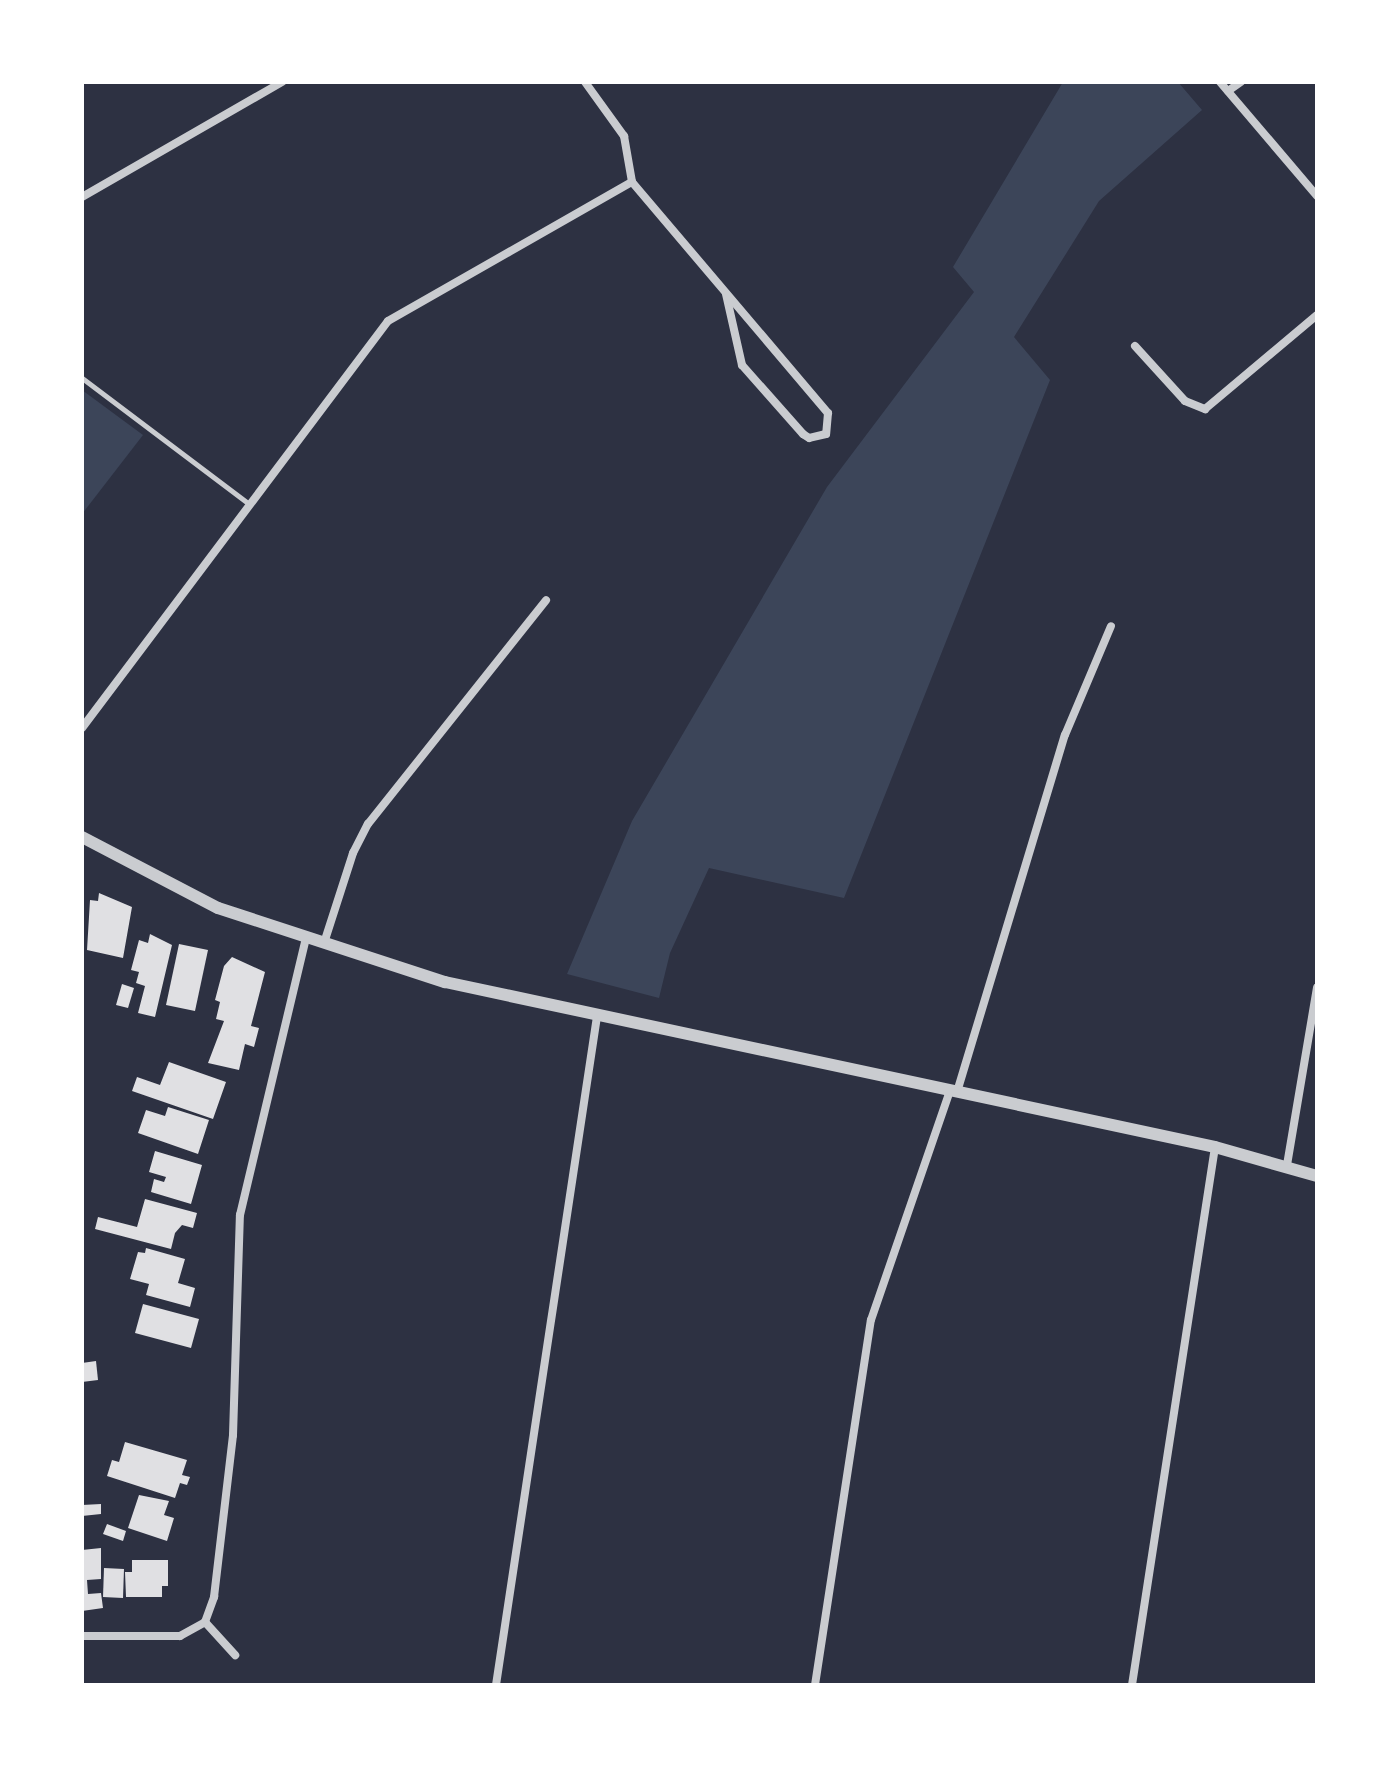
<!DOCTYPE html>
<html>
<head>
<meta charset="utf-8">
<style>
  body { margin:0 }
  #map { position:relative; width:1399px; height:1767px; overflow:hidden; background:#2d3142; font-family:"Archivo Narrow",sans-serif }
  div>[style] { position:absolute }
  .green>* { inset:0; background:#3c4559 }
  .building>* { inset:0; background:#e0e0e3 }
  .service>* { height:5px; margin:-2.5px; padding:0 2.5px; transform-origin:2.5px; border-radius:2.5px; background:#caccd0 }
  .minor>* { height:8px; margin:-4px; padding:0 4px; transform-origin:4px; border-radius:4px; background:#caccd0 }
  .tertiary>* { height:12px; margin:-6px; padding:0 6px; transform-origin:6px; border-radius:6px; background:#caccd0 }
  span { translate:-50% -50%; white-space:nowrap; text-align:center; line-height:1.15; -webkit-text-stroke:6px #fff; paint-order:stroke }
  .frame { position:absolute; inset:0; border:84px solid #fff; pointer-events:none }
</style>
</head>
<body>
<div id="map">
  <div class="green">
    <i style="clip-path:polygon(1063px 82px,1178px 82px,1202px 110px,1099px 201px,1014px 337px,1050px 380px,844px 898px,709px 868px,670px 953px,659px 998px,567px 974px,632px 821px,827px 487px,974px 292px,953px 267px)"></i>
    <i style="clip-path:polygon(82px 390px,143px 435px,82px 514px)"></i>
  </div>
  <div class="building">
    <i style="clip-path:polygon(99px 893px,132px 907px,123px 958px,87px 950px,90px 900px,98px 901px)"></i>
    <i style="clip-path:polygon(150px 934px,172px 945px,155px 1017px,138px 1013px,145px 986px,136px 983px,139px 972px,131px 970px,139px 940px,148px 943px)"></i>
    <i style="clip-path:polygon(179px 944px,208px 950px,195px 1011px,166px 1005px)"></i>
    <i style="clip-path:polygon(232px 957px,265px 972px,251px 1026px,259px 1028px,254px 1047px,245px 1044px,239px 1070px,208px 1063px,224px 1021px,216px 1019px,220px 1002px,215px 1000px,224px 966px)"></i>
    <i style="clip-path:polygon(122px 984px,134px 988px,128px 1008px,116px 1005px)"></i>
    <i style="clip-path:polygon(169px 1062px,226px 1082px,213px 1119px,132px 1091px,137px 1077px,160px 1085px)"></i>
    <i style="clip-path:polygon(168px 1107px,209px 1120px,198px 1154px,138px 1133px,146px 1110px,165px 1116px)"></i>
    <i style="clip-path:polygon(155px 1151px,202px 1165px,191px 1204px,151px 1192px,154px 1179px,164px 1182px,166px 1177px,149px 1172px)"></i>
    <i style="clip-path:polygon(145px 1199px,197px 1213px,193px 1228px,182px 1225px,175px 1233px,171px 1249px,95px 1229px,98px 1217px,137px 1227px)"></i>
    <i style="clip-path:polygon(146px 1248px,185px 1259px,178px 1283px,195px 1288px,190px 1307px,146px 1295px,149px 1284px,130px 1279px,138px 1252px,145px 1253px)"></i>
    <i style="clip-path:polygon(143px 1304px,199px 1319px,191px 1348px,135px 1333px)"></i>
    <i style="clip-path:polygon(96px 1361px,98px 1380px,82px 1382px,82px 1363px)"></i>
    <i style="clip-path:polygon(125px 1442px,187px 1460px,182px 1475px,190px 1477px,187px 1485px,180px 1483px,175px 1498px,107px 1476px,112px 1460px,119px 1462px)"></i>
    <i style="clip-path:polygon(139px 1495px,169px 1501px,164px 1515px,174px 1518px,167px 1541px,128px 1528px)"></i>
    <i style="clip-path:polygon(101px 1504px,101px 1514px,82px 1516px,82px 1505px)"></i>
    <i style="clip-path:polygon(107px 1524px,126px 1531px,123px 1541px,103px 1534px)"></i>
    <i style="clip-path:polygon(101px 1548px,101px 1579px,87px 1580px,88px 1594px,101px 1593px,103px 1608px,82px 1611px,82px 1550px)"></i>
    <i style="clip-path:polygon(132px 1560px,168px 1560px,168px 1586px,162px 1586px,162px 1597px,126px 1597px,125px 1572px,132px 1572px)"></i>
    <i style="clip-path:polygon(104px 1568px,124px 1569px,123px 1598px,103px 1597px)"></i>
  </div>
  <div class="service">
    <i style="left:82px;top:378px;width:208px;rotate:37deg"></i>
  </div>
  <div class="minor">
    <i style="left:585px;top:82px;width:67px;rotate:54.2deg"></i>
    <i style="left:624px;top:136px;width:47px;rotate:80.1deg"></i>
    <i style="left:632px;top:182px;width:303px;rotate:49.7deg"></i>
    <i style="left:828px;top:413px;width:21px;rotate:95deg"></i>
    <i style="left:826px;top:434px;width:17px;rotate:167deg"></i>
    <i style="left:809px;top:438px;width:7px;rotate:-146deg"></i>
    <i style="left:803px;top:434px;width:92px;rotate:-131.5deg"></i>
    <i style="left:742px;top:365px;width:73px;rotate:-102.7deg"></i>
    <i style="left:1220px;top:82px;width:150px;rotate:49.6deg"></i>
    <i style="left:1228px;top:91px;width:16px;rotate:-35deg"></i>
    <i style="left:82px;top:197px;width:231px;rotate:-29.9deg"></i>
    <i style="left:1135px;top:346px;width:74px;rotate:47.7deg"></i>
    <i style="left:1185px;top:401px;width:22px;rotate:22deg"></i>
    <i style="left:1205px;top:409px;width:146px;rotate:-40deg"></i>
    <i style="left:82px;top:728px;width:509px;rotate:-53.06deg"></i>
    <i style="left:388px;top:321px;width:281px;rotate:-29.7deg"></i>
    <i style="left:324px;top:943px;width:95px;rotate:-72.1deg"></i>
    <i style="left:353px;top:853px;width:33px;rotate:-63deg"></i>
    <i style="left:368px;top:824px;width:286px;rotate:-51.5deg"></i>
    <i style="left:957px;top:1092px;width:373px;rotate:-73.2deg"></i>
    <i style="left:1065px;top:735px;width:118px;rotate:-67.1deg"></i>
    <i style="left:1287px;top:1165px;width:180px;rotate:-80.4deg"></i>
    <i style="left:205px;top:1622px;width:27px;rotate:-70deg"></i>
    <i style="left:214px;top:1597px;width:163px;rotate:-83.3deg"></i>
    <i style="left:233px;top:1435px;width:220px;rotate:-88.2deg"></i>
    <i style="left:240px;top:1215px;width:286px;rotate:-76.6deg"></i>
    <i style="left:82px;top:1636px;width:98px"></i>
    <i style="left:180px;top:1636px;width:29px;rotate:-29deg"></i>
    <i style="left:205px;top:1622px;width:45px;rotate:47.7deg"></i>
    <i style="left:496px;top:1685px;width:677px;rotate:-81.41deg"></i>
    <i style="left:815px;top:1685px;width:369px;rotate:-81.3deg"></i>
    <i style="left:871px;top:1320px;width:242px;rotate:-71deg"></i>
    <i style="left:1132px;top:1685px;width:544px;rotate:-81.23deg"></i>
  </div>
  <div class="tertiary">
    <i style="left:82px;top:837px;width:153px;rotate:27.6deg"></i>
    <i style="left:218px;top:908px;width:239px;rotate:18.1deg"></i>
    <i style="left:445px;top:982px;width:787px;rotate:12.09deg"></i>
    <i style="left:1215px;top:1147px;width:106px;rotate:15.9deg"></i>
  </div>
  <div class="frame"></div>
</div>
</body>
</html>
